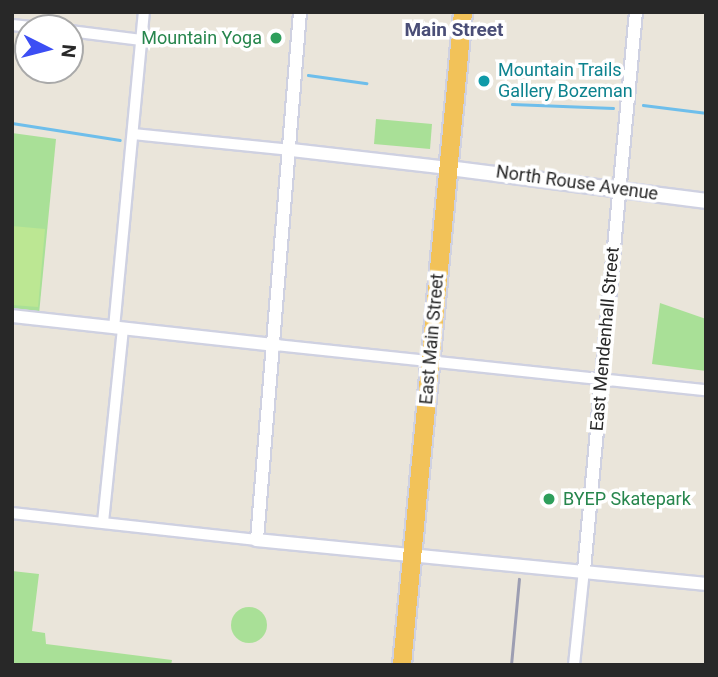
<!DOCTYPE html>
<html>
<head>
<meta charset="utf-8">
<style>
  body { margin:0 }
  #map { position:relative; width:718px; height:677px; overflow:hidden; background:#eae5da; font-family:Roboto,sans-serif }
  div>[style] { position:absolute }
  .green>* { inset:0; background:#a9e097 }
  .round { border-radius:50% }
  .pitch>* { inset:0; background:#bce793 }
  .stream>* { height:2.5px; margin:-1.25px; padding:0 1.25px; transform-origin:1.25px; border-radius:1.25px; background:#6ebeeb }
  .roads { filter:drop-shadow(2px 0 #cfd1e1) drop-shadow(-2px 0 #cfd1e1) drop-shadow(0 2px #cfd1e1) drop-shadow(0 -2px #cfd1e1) }
  .minor>* { height:10px; margin:-5px; padding:0 5px; transform-origin:5px; border-radius:5px; background:#fff }
  .tertiary>* { height:12px; margin:-6px; padding:0 6px; transform-origin:6px; border-radius:6px; background:#fff }
  .secondary>* { height:14px; margin:-7px; padding:0 7px; transform-origin:7px; border-radius:7px; background:#fff }
  .trunk>* { height:18px; margin:-9px; padding:0 9px; transform-origin:9px; border-radius:9px; background:#f2c259 }
  .rail>* { height:2.5px; margin:-1.25px; padding:0 1.25px; transform-origin:1.25px; border-radius:1.25px; background:#9d9eb2 }
  .dots>* { width:19px; height:19px; translate:-50% -50%; box-sizing:border-box; border:4px solid #fff; border-radius:50% }
  span { translate:-50% -50%; white-space:nowrap; text-align:center; line-height:1.15; -webkit-text-stroke:7px #fff; paint-order:stroke }
  .leisure-label { font-size:18px; color:#27864d }
  .right { translate:-100% -50%; text-align:right }
  .left { translate:0 -50%; text-align:left }
  .culture-label { font-size:18px; color:#0d838f }
  .street-label { font-size:18px; color:#282828 }
  .neighbourhood-label { font-size:19px; color:#4a4e77; font-weight:700 }
  .frame { position:absolute; inset:0; border:14px solid #282828; pointer-events:none }
  .north { position:absolute; left:14px; top:14px; width:70px; height:70px; box-sizing:border-box; background:#fff; border:2px solid #a9a9a9; border-radius:50%; rotate:96deg; font-size:19px; font-weight:700; line-height:28px; text-align:center; color:#282828 }
  .north::after { content:''; display:block; margin:auto; width:24px; height:32px; background:#3c4ef4; clip-path:polygon(50% 0,100% 100%,50% 72%,0 100%) }
</style>
</head>
<body>
<div id="map">
  <div class="green">
    <i style="clip-path:polygon(376px 119px,432px 124px,430px 149px,374px 144px)"></i>
    <i style="clip-path:polygon(12px 133px,56px 139px,39px 314px,12px 311px)"></i>
    <i style="clip-path:polygon(660px 303px,706px 319px,706px 371px,652px 364px)"></i>
    <i style="clip-path:polygon(12px 571px,39px 574px,32px 631px,45px 633px,46px 644px,172px 660px,171px 665px,12px 665px)"></i>
    <i class="round" style="left:231px;top:607px;width:36px;height:36px"></i>
  </div>
  <div class="pitch">
    <i style="clip-path:polygon(12px 226px,45px 229px,38px 307px,12px 305px)"></i>
  </div>
  <div class="stream">
    <i style="left:308px;top:75px;width:59px;rotate:7.9deg"></i>
    <i style="left:512px;top:104px;width:101px;rotate:2.3deg"></i>
    <i style="left:643px;top:105px;width:64px;rotate:7.2deg"></i>
    <i style="left:12px;top:123px;width:109px;rotate:8.9deg"></i>
  </div>
  <div class="roads">
    <div class="minor">
      <i style="left:12px;top:25px;width:29px;rotate:6deg"></i>
      <i style="left:70px;top:31px;width:72px;rotate:7.2deg"></i>
      <i style="left:133px;top:134px;width:159px;rotate:5.8deg"></i>
      <i style="left:114px;top:328px;width:317px;rotate:-84.6deg"></i>
      <i style="left:276px;top:345px;width:432px;rotate:6deg"></i>
      <i style="left:12px;top:513px;width:246px;rotate:6.3deg"></i>
      <i style="left:103px;top:522px;width:194px;rotate:-84.1deg"></i>
      <i style="left:574px;top:665px;width:96px;rotate:-84deg"></i>
    </div>
    <div class="tertiary">
      <i style="left:300px;top:12px;width:530px;rotate:94.66deg"></i>
      <i style="left:257px;top:540px;width:451px;rotate:5.6deg"></i>
      <i style="left:291px;top:150px;width:159px;rotate:6.5deg"></i>
      <i style="left:12px;top:316px;width:266px;rotate:6.3deg"></i>
      <i style="left:584px;top:570px;width:560px;rotate:-84.68deg"></i>
    </div>
    <div class="secondary">
      <i style="left:449px;top:168px;width:259px;rotate:7.3deg"></i>
    </div>
    <div class="trunk">
      <i style="left:402px;top:665px;width:656px;rotate:-84.66deg"></i>
    </div>
  </div>
  <div class="rail">
    <i style="left:511px;top:665px;width:86px;rotate:-84.7deg"></i>
  </div>
  <div class="dots">
    <i style="left:276px;top:38px;background:#2e9e5b"></i>
    <i style="left:484px;top:81px;background:#0f9aa8"></i>
    <i style="left:549px;top:499px;background:#2e9e5b"></i>
  </div>
  <div class="leisure-label">
    <span class="right" style="left:262px;top:38px">Mountain Yoga</span>
    <span class="left" style="left:563px;top:499px">BYEP Skatepark</span>
  </div>
  <div class="culture-label">
    <span class="left" style="left:498px;top:81px">Mountain Trails<br>Gallery Bozeman</span>
  </div>
  <div class="street-label">
    <span style="left:577px;top:183px;rotate:8deg">North Rouse Avenue</span>
    <span style="left:432px;top:339px;rotate:-85deg">East Main Street</span>
    <span style="left:605px;top:339px;rotate:-85deg">East Mendenhall Street</span>
  </div>
  <div class="neighbourhood-label">
    <span style="left:454px;top:30px">Main Street</span>
  </div>
  <div class="frame"></div>
  <div class="north">N</div>
</div>
</body>
</html>
